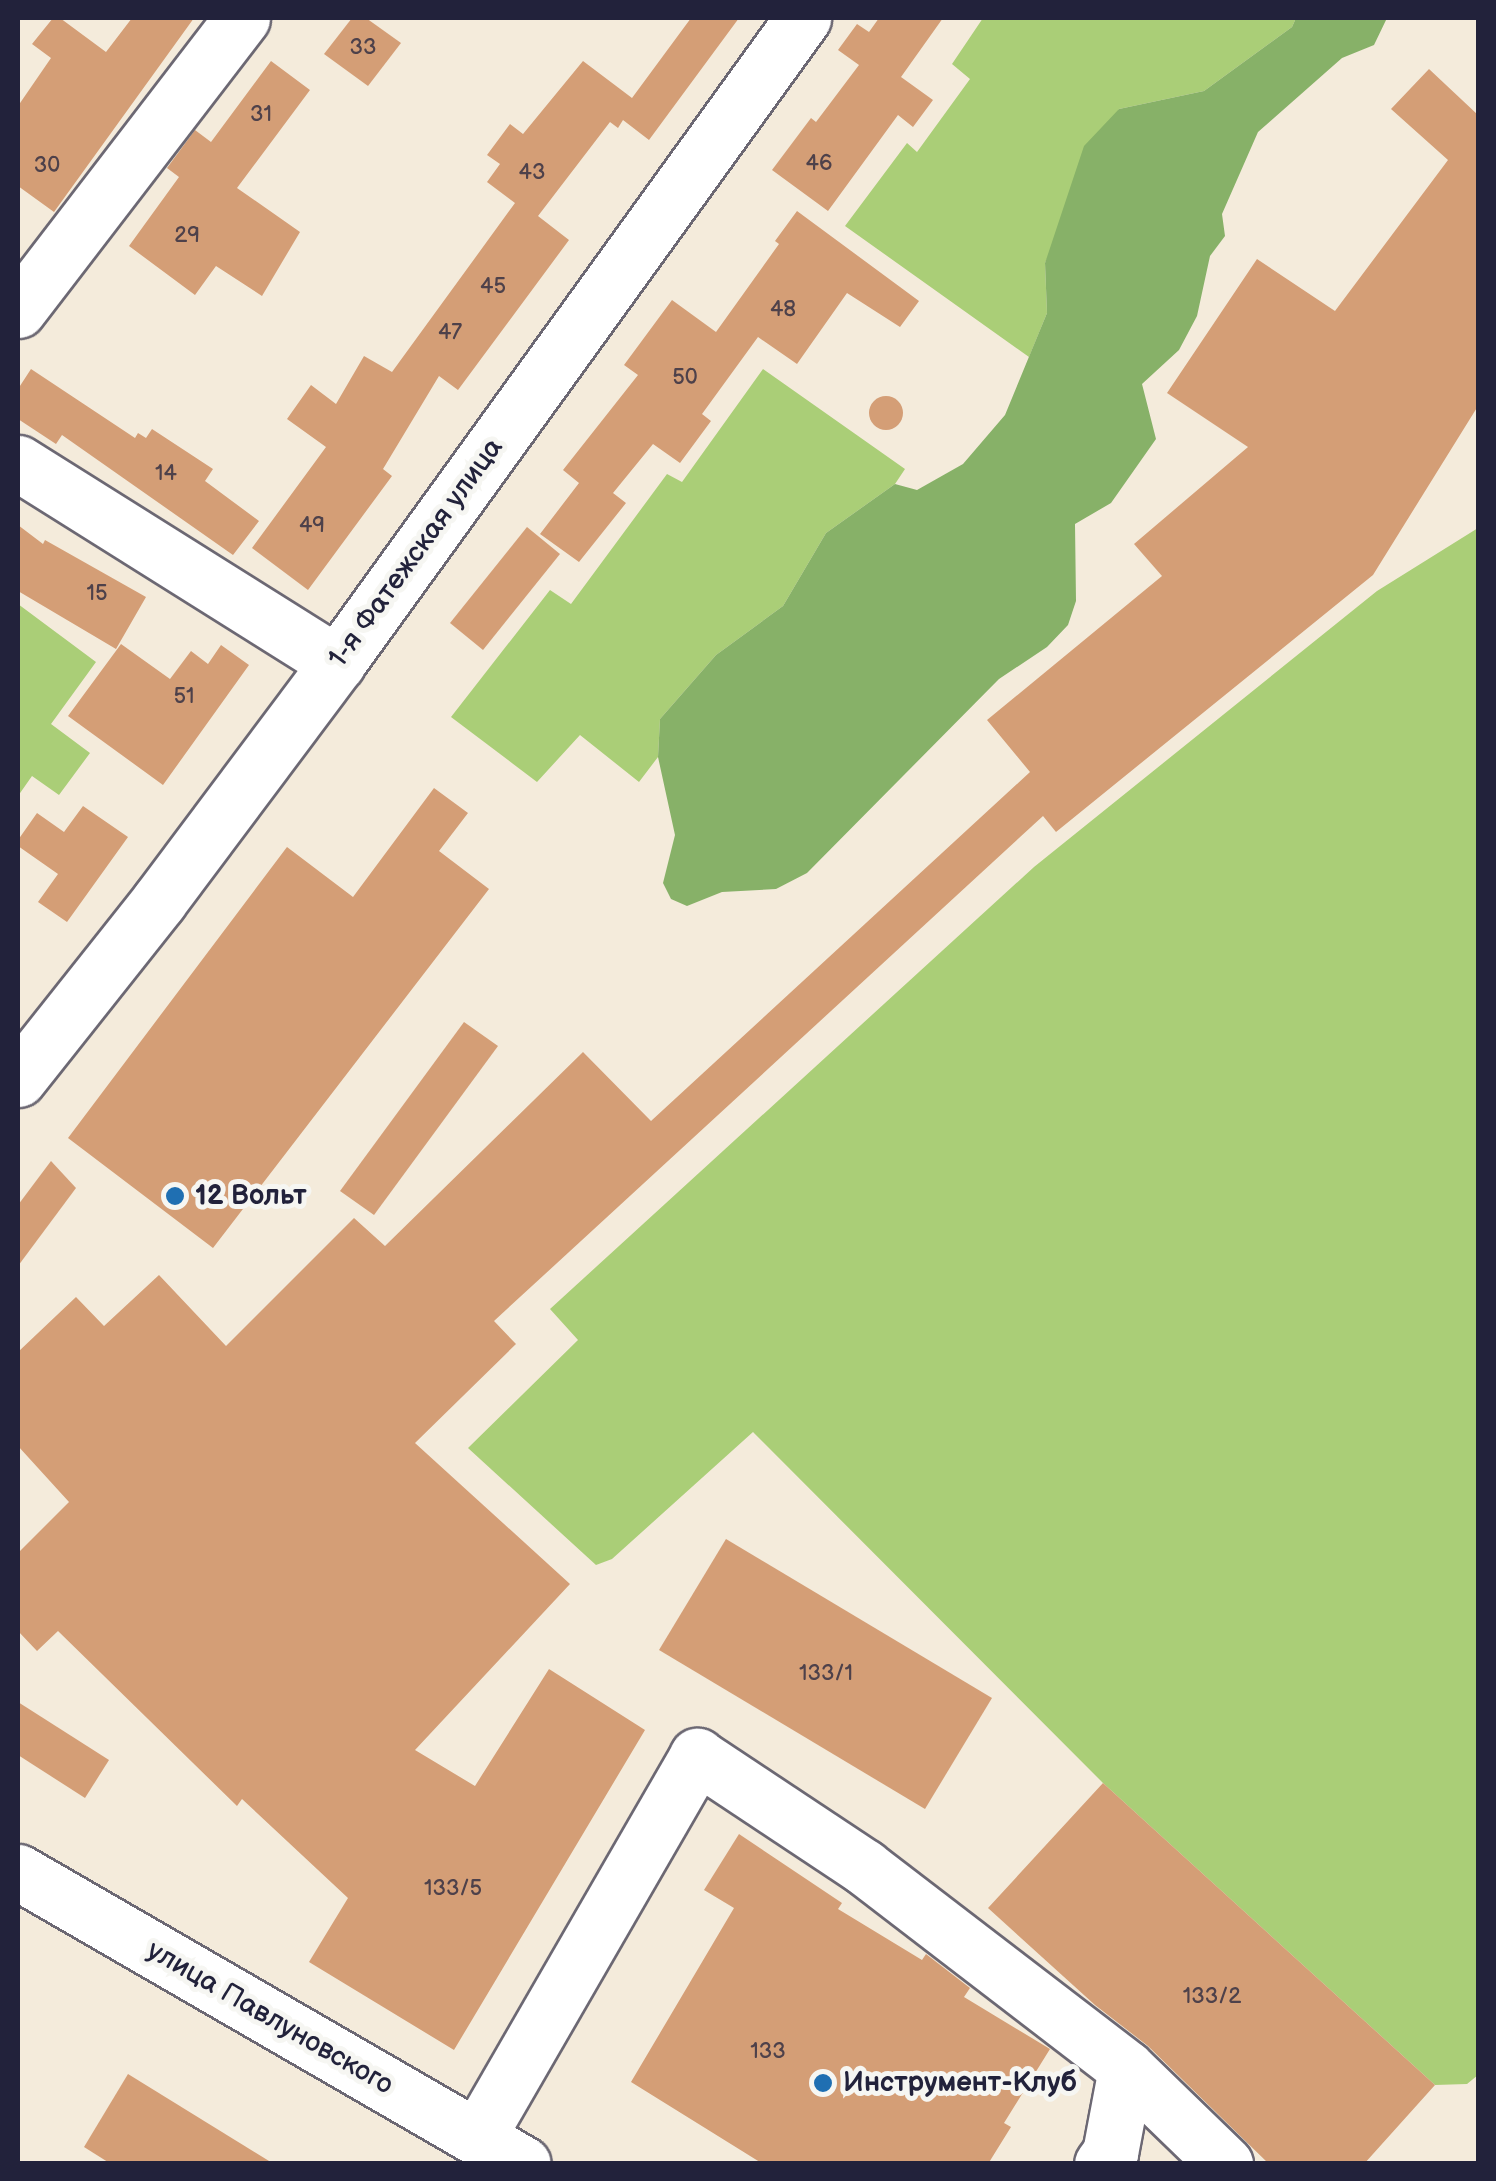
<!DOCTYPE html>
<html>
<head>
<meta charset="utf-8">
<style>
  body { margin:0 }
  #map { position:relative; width:1496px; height:2181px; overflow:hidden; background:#f4ebdb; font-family:"Balsamiq Sans",sans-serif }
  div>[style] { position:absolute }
  .green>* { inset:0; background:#aace77 }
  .forest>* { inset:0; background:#87b168 }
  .building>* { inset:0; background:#d49e76 }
  .round { border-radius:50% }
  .roads { filter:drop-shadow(2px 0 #6c6873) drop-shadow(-2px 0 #6c6873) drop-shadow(0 2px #6c6873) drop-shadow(0 -2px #6c6873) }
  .minor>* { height:55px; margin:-27.5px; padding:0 27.5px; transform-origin:27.5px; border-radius:27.5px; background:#fff }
  .dots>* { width:28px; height:28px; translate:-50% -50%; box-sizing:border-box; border:5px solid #f6f6f2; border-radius:50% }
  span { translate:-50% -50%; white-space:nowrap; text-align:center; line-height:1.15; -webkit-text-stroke:10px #f6f6f2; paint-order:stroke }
  .number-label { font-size:22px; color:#4e414a }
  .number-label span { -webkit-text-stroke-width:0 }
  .street-label { font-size:28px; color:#22223b }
  .poi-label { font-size:28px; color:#22223b; font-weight:700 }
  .left { translate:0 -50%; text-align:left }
  .frame { position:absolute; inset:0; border:20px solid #22223b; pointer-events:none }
</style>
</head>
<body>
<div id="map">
  <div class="green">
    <i style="clip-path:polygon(983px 18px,1296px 18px,1292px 27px,1204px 91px,1119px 109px,1045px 263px,1047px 313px,1029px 357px,845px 226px,907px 143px,917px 152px,970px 79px,952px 64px)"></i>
    <i style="clip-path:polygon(763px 369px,905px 469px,895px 484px,826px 533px,783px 606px,716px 655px,660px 719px,658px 757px,639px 782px,580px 735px,537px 782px,451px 717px,550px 590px,571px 604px,667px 474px,682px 482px)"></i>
    <i style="clip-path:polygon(1478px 528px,1478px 2075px,1467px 2084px,1435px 2085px,1103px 1783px,753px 1432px,612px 1559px,596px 1565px,468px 1448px,578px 1340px,550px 1309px,1034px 867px,1377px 591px)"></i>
    <i style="clip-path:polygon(18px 604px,96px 662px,51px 724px,90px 753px,59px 795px,32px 776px,18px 796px)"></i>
  </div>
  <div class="forest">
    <i style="clip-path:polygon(1296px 18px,1387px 18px,1374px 45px,1342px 58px,1258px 132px,1222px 214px,1225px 236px,1210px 256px,1197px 316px,1179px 350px,1142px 384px,1156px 439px,1111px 503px,1075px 524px,1076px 601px,1068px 625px,1047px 647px,999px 679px,807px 873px,776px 889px,722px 892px,687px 906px,671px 899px,663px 883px,675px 835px,658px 757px,660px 719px,716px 655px,783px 606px,826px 533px,895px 484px,917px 490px,963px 464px,1005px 415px,1047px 313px,1045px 263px,1084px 146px,1119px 109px,1204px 91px,1292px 27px)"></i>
  </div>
  <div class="building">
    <i style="clip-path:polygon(53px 18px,60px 18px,106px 52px,132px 18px,194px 18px,54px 212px,18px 186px,18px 106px,51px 58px,32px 44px)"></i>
    <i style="clip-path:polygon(352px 18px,366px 18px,401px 43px,368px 86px,324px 54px)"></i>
    <i style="clip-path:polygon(691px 18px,739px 18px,649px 140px,623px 120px,618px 128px,610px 122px,538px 216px,569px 240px,458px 390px,439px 376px,383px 469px,392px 476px,308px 590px,252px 548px,326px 447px,287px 419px,311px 385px,336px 404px,364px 356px,392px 372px,515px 203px,487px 182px,500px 164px,487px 155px,510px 124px,523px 134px,583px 61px,632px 98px)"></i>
    <i style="clip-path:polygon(879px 18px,943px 18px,901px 77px,933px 100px,913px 127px,898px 115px,828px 211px,772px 170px,811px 118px,816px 122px,859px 65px,838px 50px,857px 24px,869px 32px)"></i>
    <i style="clip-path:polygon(271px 61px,310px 90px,237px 188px,300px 232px,262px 296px,216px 266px,195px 295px,129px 246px,179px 177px,167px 168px,195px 130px,211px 142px)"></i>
    <i style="clip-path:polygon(1429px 69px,1478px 115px,1478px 406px,1373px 575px,1056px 832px,1043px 816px,494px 1321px,516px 1344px,415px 1443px,570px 1584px,415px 1750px,475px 1786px,549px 1669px,645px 1730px,454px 2050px,309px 1962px,348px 1898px,242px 1799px,237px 1806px,58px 1631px,37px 1651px,18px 1631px,18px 1553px,69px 1502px,18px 1446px,18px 1352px,76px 1297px,104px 1326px,159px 1275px,226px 1346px,354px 1218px,385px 1246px,583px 1052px,651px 1121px,1030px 772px,987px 720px,1162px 576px,1134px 544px,1248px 447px,1167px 393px,1257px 259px,1335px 311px,1448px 160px,1391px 109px)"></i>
    <i style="clip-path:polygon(797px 211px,919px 301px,900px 327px,847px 293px,797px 364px,758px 337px,702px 414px,711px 421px,680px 463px,653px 444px,613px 493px,626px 503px,579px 562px,540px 534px,579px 483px,563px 470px,638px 375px,624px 365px,672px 300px,716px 332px,779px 244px,775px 241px)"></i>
    <i style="clip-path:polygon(31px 369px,135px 438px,138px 433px,146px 438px,152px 429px,213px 469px,205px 481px,259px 521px,233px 555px,62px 435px,56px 444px,18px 419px,18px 389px)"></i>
    <i class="round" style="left:869px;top:396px;width:34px;height:34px"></i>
    <i style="clip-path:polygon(18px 525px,43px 544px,45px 540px,146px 597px,116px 649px,18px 591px)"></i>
    <i style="clip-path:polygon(527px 527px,560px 554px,483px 650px,450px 623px)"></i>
    <i style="clip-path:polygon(121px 644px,170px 679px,191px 651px,208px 664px,221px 645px,249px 665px,163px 785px,68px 716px)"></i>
    <i style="clip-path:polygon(434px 788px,468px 813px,439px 851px,489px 889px,213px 1248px,68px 1138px,287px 847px,353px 897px)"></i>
    <i style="clip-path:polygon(83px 806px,128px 837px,67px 922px,38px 902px,58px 874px,18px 846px,18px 840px,37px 813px,64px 832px)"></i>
    <i style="clip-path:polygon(464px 1022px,498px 1046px,374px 1215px,340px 1191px)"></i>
    <i style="clip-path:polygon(51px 1161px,76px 1188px,18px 1266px,18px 1205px)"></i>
    <i style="clip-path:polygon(726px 1539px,992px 1698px,925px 1809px,659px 1650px)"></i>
    <i style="clip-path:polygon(18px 1702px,109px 1760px,85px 1798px,18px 1755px)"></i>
    <i style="clip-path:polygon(1103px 1783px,1435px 2085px,1364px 2164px,1269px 2164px,1148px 2046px,1095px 2005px,988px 1908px)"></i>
    <i style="clip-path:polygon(739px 1834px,842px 1903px,838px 1909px,922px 1960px,926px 1954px,970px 1988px,964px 1997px,1050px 2049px,1004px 2123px,1011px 2127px,988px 2164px,763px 2164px,631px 2082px,734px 1908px,704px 1890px)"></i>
    <i style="clip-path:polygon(128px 2074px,274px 2164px,111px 2164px,84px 2147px)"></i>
  </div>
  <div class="roads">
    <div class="minor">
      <i style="left:18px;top:310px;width:368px;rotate:-52.5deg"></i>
      <i style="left:18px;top:463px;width:377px;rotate:32.1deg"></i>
      <i style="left:18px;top:1079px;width:227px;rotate:-51.6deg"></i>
      <i style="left:159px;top:901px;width:297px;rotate:-53.2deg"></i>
      <i style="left:337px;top:663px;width:796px;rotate:-54.15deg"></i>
      <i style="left:18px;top:1872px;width:583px;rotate:30.04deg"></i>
      <i style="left:478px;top:2136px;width:439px;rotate:-60deg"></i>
      <i style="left:697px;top:1756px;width:201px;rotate:33.6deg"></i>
      <i style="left:864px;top:1867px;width:330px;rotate:37.5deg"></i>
      <i style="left:1102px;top:2164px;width:14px;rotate:-54deg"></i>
      <i style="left:1110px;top:2153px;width:86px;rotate:-79.3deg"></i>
      <i style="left:1126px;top:2068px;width:138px;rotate:44.1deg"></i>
    </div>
  </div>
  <div class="dots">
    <i style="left:175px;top:1196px;background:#1f6fb2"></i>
    <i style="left:823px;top:2083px;background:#1f6fb2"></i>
  </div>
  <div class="number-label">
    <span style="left:363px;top:48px">33</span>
    <span style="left:261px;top:115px">31</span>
    <span style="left:819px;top:164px">46</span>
    <span style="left:47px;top:166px">30</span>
    <span style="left:532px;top:173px">43</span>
    <span style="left:187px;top:236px">29</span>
    <span style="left:493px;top:287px">45</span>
    <span style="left:783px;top:310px">48</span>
    <span style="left:450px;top:333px">47</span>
    <span style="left:685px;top:378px">50</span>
    <span style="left:166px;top:474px">14</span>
    <span style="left:312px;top:526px">49</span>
    <span style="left:97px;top:594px">15</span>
    <span style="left:184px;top:697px">51</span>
    <span style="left:826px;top:1674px">133/1</span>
    <span style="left:453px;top:1889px">133/5</span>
    <span style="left:1212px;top:1997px">133/2</span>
    <span style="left:768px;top:2052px">133</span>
  </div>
  <div class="street-label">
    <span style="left:416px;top:553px;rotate:-54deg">1-я Фатежская улица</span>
    <span style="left:270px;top:2018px;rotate:30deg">улица Павлуновского</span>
  </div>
  <div class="poi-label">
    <span class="left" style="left:195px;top:1196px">12 Вольт</span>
    <span class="left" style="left:843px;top:2083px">Инструмент-Клуб</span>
  </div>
  <div class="frame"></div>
</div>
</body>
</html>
